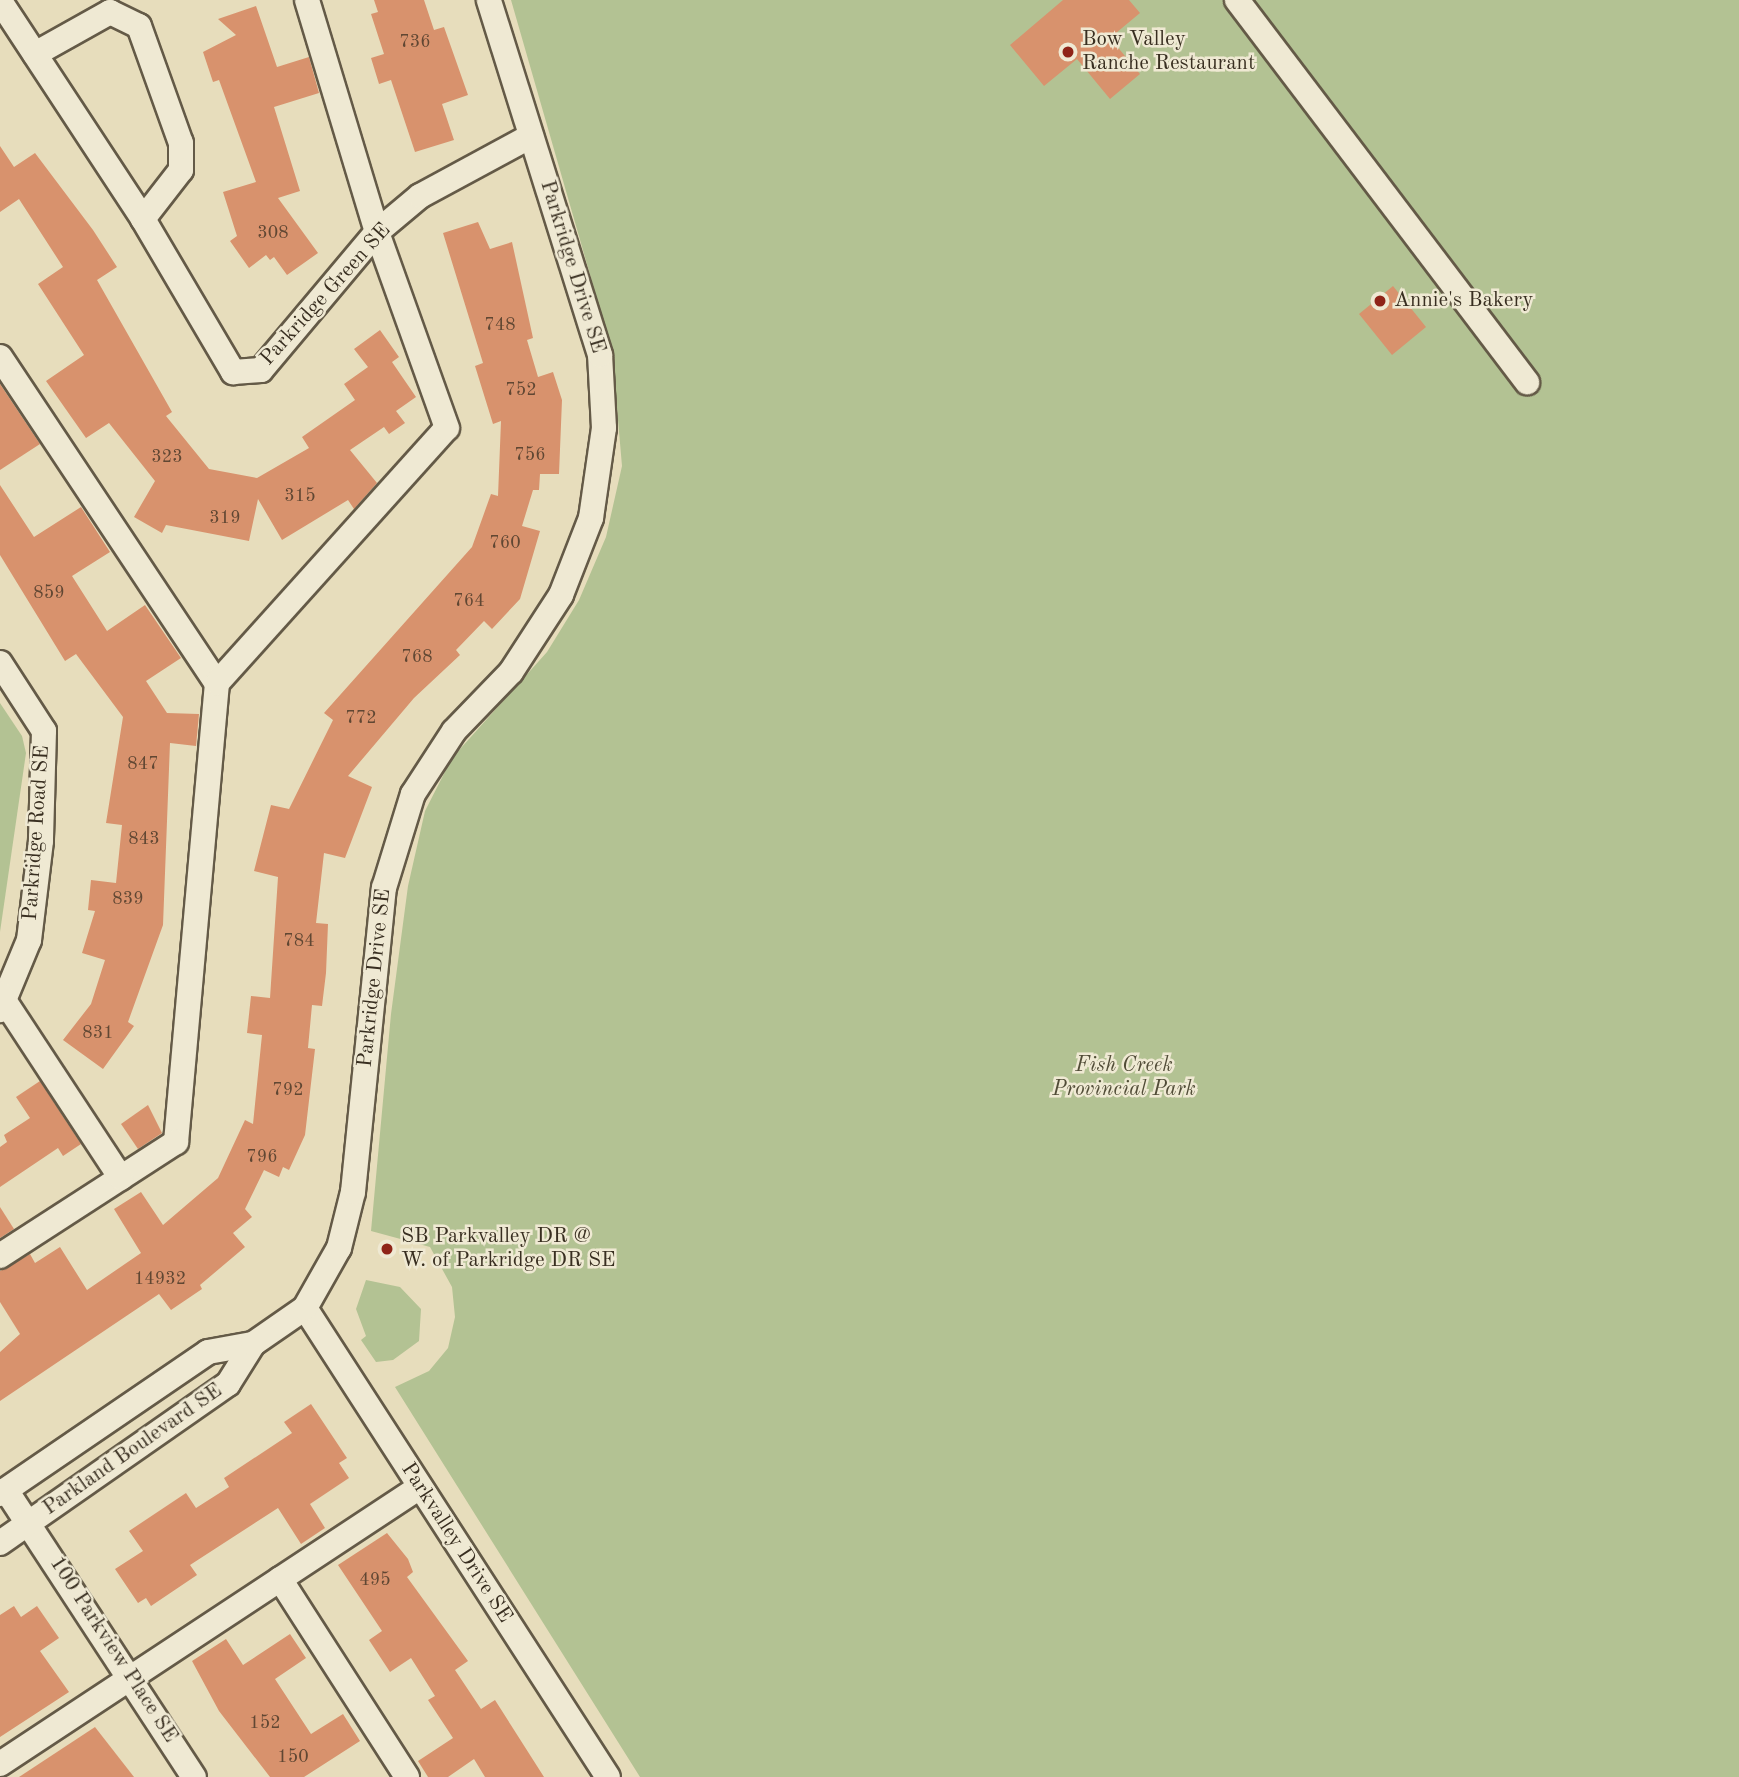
<!DOCTYPE html>
<html>
<head>
<meta charset="utf-8">
<style>
  body { margin:0 }
  #map { position:relative; width:1739px; height:1777px; overflow:hidden; background:#e7ddbc; font-family:"Old Standard TT",serif }
  div>[style] { position:absolute }
  .green>* { inset:0; background:#b3c293 }
  .building>* { inset:0; background:#d8926d }
  .roads { filter:drop-shadow(2px 0 #645a47) drop-shadow(-2px 0 #645a47) drop-shadow(0 2px #645a47) drop-shadow(0 -2px #645a47) }
  .minor>* { height:24px; margin:-12px; padding:0 12px; transform-origin:12px; border-radius:12px; background:#efe9d3 }
  .dots>* { width:19px; height:19px; translate:-50% -50%; box-sizing:border-box; border:4px solid #efe9d3; border-radius:50% }
  span { translate:-50% -50%; white-space:nowrap; text-align:center; line-height:1.15; -webkit-text-stroke:5px #efe9d3; paint-order:stroke }
  .number-label { font-size:18px; color:#604733 }
  .number-label span { -webkit-text-stroke-width:0 }
  .poi-label { font-size:21px; color:#382e20 }
  .left { translate:0 -50%; text-align:left }
  .street-label { font-size:21px; color:#382e20 }
  .park-label { font-size:21px; color:#514c37; font-style:italic }
</style>
</head>
<body>
<div id="map">
  <div class="green">
    <i style="clip-path:polygon(511px 0,1739px 0,1739px 1777px,640px 1777px,395px 1387px,429px 1371px,448px 1348px,455px 1317px,452px 1287px,430px 1247px,371px 1231px,391px 1014px,408px 886px,425px 811px,452px 758px,547px 652px,579px 600px,606px 537px,622px 466px,612px 351px)"></i>
    <i style="clip-path:polygon(0 703px,22px 736px,26px 753px,0 932px)"></i>
    <i style="clip-path:polygon(366px 1280px,400px 1287px,421px 1309px,419px 1341px,393px 1360px,376px 1362px,361px 1340px,366px 1336px,356px 1309px)"></i>
  </div>
  <div class="building">
    <i style="clip-path:polygon(374px 0,424px 0,434px 30px,444px 27px,468px 95px,442px 104px,454px 140px,415px 152px,391px 80px,379px 84px,371px 58px,384px 54px,371px 14px,378px 12px)"></i>
    <i style="clip-path:polygon(1063px 0,1129px 0,1140px 13px,1110px 38px,1140px 74px,1110px 99px,1077px 59px,1044px 86px,1010px 45px)"></i>
    <i style="clip-path:polygon(256px 6px,277px 67px,309px 57px,319px 93px,274px 107px,300px 191px,278px 198px,318px 253px,287px 275px,274px 257px,270px 260px,266px 255px,249px 268px,230px 241px,237px 236px,223px 192px,256px 182px,219px 80px,213px 82px,203px 52px,236px 35px,218px 19px)"></i>
    <i style="clip-path:polygon(0 146px,14px 167px,35px 153px,93px 230px,117px 267px,97px 280px,172px 412px,166px 416px,209px 469px,257px 478px,309px 448px,302px 437px,355px 400px,344px 384px,368px 367px,354px 349px,380px 330px,399px 357px,392px 362px,416px 397px,396px 411px,405px 423px,389px 434px,384px 427px,350px 450px,377px 483px,354px 509px,348px 500px,282px 540px,258px 499px,249px 541px,166px 525px,162px 533px,134px 517px,155px 481px,109px 423px,86px 438px,46px 381px,84px 355px,38px 284px,63px 267px,19px 199px,0 212px)"></i>
    <i style="clip-path:polygon(478px 222px,490px 249px,512px 242px,533px 338px,527px 340px,538px 377px,553px 372px,562px 400px,559px 474px,540px 474px,539px 490px,533px 490px,522px 526px,540px 531px,520px 599px,492px 629px,484px 621px,456px 650px,460px 655px,414px 698px,348px 776px,372px 787px,345px 858px,324px 853px,316px 923px,328px 924px,326px 973px,322px 1006px,312px 1005px,308px 1048px,315px 1049px,305px 1135px,289px 1170px,283px 1167px,279px 1177px,264px 1170px,245px 1209px,252px 1217px,233px 1233px,245px 1247px,200px 1285px,202px 1289px,171px 1310px,159px 1294px,0 1401px,0 1352px,20px 1334px,0 1302px,0 1271px,30px 1254px,35px 1263px,60px 1247px,87px 1290px,141px 1253px,114px 1209px,141px 1192px,163px 1225px,218px 1178px,245px 1120px,253px 1124px,262px 1035px,247px 1033px,251px 996px,270px 998px,278px 877px,254px 871px,271px 805px,289px 809px,333px 720px,324px 713px,472px 547px,491px 494px,498px 496px,501px 421px,493px 424px,475px 366px,483px 363px,443px 233px)"></i>
    <i style="clip-path:polygon(1393px 286px,1426px 327px,1392px 355px,1359px 314px)"></i>
    <i style="clip-path:polygon(0 384px,40px 444px,0 470px)"></i>
    <i style="clip-path:polygon(0 485px,34px 537px,81px 507px,110px 552px,72px 576px,107px 631px,145px 605px,181px 658px,146px 681px,167px 713px,199px 714px,196px 746px,170px 743px,163px 925px,128px 1022px,134px 1026px,103px 1069px,63px 1040px,91px 1004px,105px 960px,82px 953px,95px 911px,88px 910px,91px 880px,116px 883px,122px 825px,106px 823px,123px 717px,76px 654px,65px 661px,0 555px)"></i>
    <i style="clip-path:polygon(40px 1081px,81px 1144px,63px 1156px,58px 1148px,0 1187px,0 1147px,7px 1142px,4px 1135px,30px 1118px,16px 1097px)"></i>
    <i style="clip-path:polygon(148px 1105px,162px 1133px,138px 1149px,121px 1124px)"></i>
    <i style="clip-path:polygon(0 1207px,14px 1229px,0 1238px)"></i>
    <i style="clip-path:polygon(311px 1404px,347px 1458px,339px 1463px,349px 1478px,310px 1504px,325px 1528px,301px 1544px,278px 1508px,190px 1565px,197px 1575px,151px 1606px,146px 1598px,138px 1603px,115px 1569px,143px 1551px,129px 1531px,186px 1493px,196px 1508px,229px 1487px,224px 1478px,292px 1433px,284px 1422px)"></i>
    <i style="clip-path:polygon(387px 1533px,408px 1559px,413px 1572px,407px 1577px,468px 1661px,455px 1670px,481px 1709px,495px 1700px,544px 1777px,485px 1777px,474px 1759px,448px 1777px,428px 1777px,418px 1761px,453px 1738px,428px 1700px,435px 1696px,411px 1658px,390px 1672px,369px 1640px,382px 1631px,338px 1565px)"></i>
    <i style="clip-path:polygon(14px 1606px,21px 1617px,37px 1606px,59px 1638px,40px 1651px,69px 1692px,0 1737px,0 1615px)"></i>
    <i style="clip-path:polygon(290px 1634px,306px 1658px,275px 1679px,311px 1734px,343px 1714px,360px 1741px,304px 1777px,270px 1777px,219px 1711px,192px 1661px,226px 1639px,243px 1665px)"></i>
    <i style="clip-path:polygon(95px 1727px,134px 1777px,19px 1777px)"></i>
  </div>
  <div class="roads">
    <div class="minor">
      <i style="left:1237px;top:0;width:480px;rotate:52.8deg"></i>
      <i style="left:0;top:1px;width:261px;rotate:56.7deg"></i>
      <i style="left:143px;top:219px;width:178px;rotate:59.5deg"></i>
      <i style="left:233px;top:372px;width:28px;rotate:-4deg"></i>
      <i style="left:261px;top:370px;width:180px;rotate:-50deg"></i>
      <i style="left:377px;top:232px;width:56px;rotate:-39.9deg"></i>
      <i style="left:420px;top:196px;width:126px;rotate:-28.4deg"></i>
      <i style="left:35px;top:54px;width:86px;rotate:-29.2deg"></i>
      <i style="left:110px;top:12px;width:32px;rotate:26deg"></i>
      <i style="left:139px;top:26px;width:124px;rotate:70.3deg"></i>
      <i style="left:181px;top:143px;width:27px;rotate:90deg"></i>
      <i style="left:181px;top:170px;width:62px;rotate:127.8deg"></i>
      <i style="left:0;top:357px;width:392px;rotate:56.4deg"></i>
      <i style="left:217px;top:683px;width:461px;rotate:95.1deg"></i>
      <i style="left:176px;top:1142px;width:210px;rotate:147.1deg"></i>
      <i style="left:0;top:663px;width:81px;rotate:57.1deg"></i>
      <i style="left:44px;top:731px;width:110px;rotate:91.6deg"></i>
      <i style="left:41px;top:841px;width:100px;rotate:96.9deg"></i>
      <i style="left:29px;top:940px;width:76px;rotate:112.5deg"></i>
      <i style="left:217px;top:683px;width:343px;rotate:-48deg"></i>
      <i style="left:447px;top:428px;width:208px;rotate:-109.7deg"></i>
      <i style="left:377px;top:232px;width:242px;rotate:-106.8deg"></i>
      <i style="left:0;top:994px;width:220px;rotate:56.7deg"></i>
      <i style="left:305px;top:1308px;width:558px;rotate:57.14deg"></i>
      <i style="left:6px;top:1490px;width:343px;rotate:56.8deg"></i>
      <i style="left:0;top:1494px;width:252px;rotate:-34.3deg"></i>
      <i style="left:208px;top:1352px;width:46px;rotate:-10.1deg"></i>
      <i style="left:0;top:1543px;width:278px;rotate:-34.9deg"></i>
      <i style="left:228px;top:1384px;width:47px;rotate:-58deg"></i>
      <i style="left:253px;top:1344px;width:63px;rotate:-34.7deg"></i>
      <i style="left:305px;top:1308px;width:69px;rotate:-60.5deg"></i>
      <i style="left:339px;top:1248px;width:58px;rotate:-76deg"></i>
      <i style="left:353px;top:1192px;width:306px;rotate:-84.2deg"></i>
      <i style="left:384px;top:888px;width:98px;rotate:-72.9deg"></i>
      <i style="left:413px;top:794px;width:75px;rotate:-56.9deg"></i>
      <i style="left:454px;top:731px;width:82px;rotate:-46deg"></i>
      <i style="left:511px;top:672px;width:92px;rotate:-57deg"></i>
      <i style="left:561px;top:595px;width:83px;rotate:-68.7deg"></i>
      <i style="left:591px;top:518px;width:91px;rotate:-81.8deg"></i>
      <i style="left:604px;top:428px;width:73px;rotate:-93.1deg"></i>
      <i style="left:600px;top:355px;width:372px;rotate:-107.4deg"></i>
      <i style="left:280px;top:1579px;width:235px;rotate:57.3deg"></i>
      <i style="left:0;top:1764px;width:503px;rotate:-33.41deg"></i>
    </div>
  </div>
  <div class="dots">
    <i style="left:1068px;top:52px;background:#8f2418"></i>
    <i style="left:1380px;top:301px;background:#8f2418"></i>
    <i style="left:387px;top:1249px;background:#8f2418"></i>
  </div>
  <div class="number-label">
    <span style="left:415px;top:42px">736</span>
    <span style="left:273px;top:233px">308</span>
    <span style="left:500px;top:325px">748</span>
    <span style="left:521px;top:390px">752</span>
    <span style="left:530px;top:455px">756</span>
    <span style="left:167px;top:457px">323</span>
    <span style="left:300px;top:496px">315</span>
    <span style="left:225px;top:518px">319</span>
    <span style="left:505px;top:543px">760</span>
    <span style="left:49px;top:593px">859</span>
    <span style="left:469px;top:601px">764</span>
    <span style="left:417px;top:657px">768</span>
    <span style="left:361px;top:718px">772</span>
    <span style="left:143px;top:764px">847</span>
    <span style="left:144px;top:839px">843</span>
    <span style="left:128px;top:899px">839</span>
    <span style="left:299px;top:941px">784</span>
    <span style="left:98px;top:1033px">831</span>
    <span style="left:288px;top:1090px">792</span>
    <span style="left:262px;top:1157px">796</span>
    <span style="left:160px;top:1279px">14932</span>
    <span style="left:375px;top:1580px">495</span>
    <span style="left:265px;top:1723px">152</span>
    <span style="left:293px;top:1757px">150</span>
  </div>
  <div class="poi-label">
    <span class="left" style="left:1082px;top:52px">Bow Valley<br>Ranche Restaurant</span>
    <span class="left" style="left:1394px;top:301px">Annie's Bakery</span>
    <span class="left" style="left:401px;top:1249px">SB Parkvalley DR @<br>W. of Parkridge DR SE</span>
  </div>
  <div class="street-label">
    <span style="left:572px;top:267px;rotate:73deg">Parkridge Drive SE</span>
    <span style="left:326px;top:295px;rotate:-48deg">Parkridge Green SE</span>
    <span style="left:37px;top:833px;rotate:-86deg">Parkridge Road SE</span>
    <span style="left:375px;top:978px;rotate:-84deg">Parkridge Drive SE</span>
    <span style="left:133px;top:1450px;rotate:-35deg">Parkland Boulevard SE</span>
    <span style="left:456px;top:1543px;rotate:57deg">Parkvalley Drive SE</span>
    <span style="left:113px;top:1650px;rotate:57deg">100 Parkview Place SE</span>
  </div>
  <div class="park-label">
    <span style="left:1124px;top:1078px">Fish Creek<br>Provincial Park</span>
  </div>
</div>
</body>
</html>
